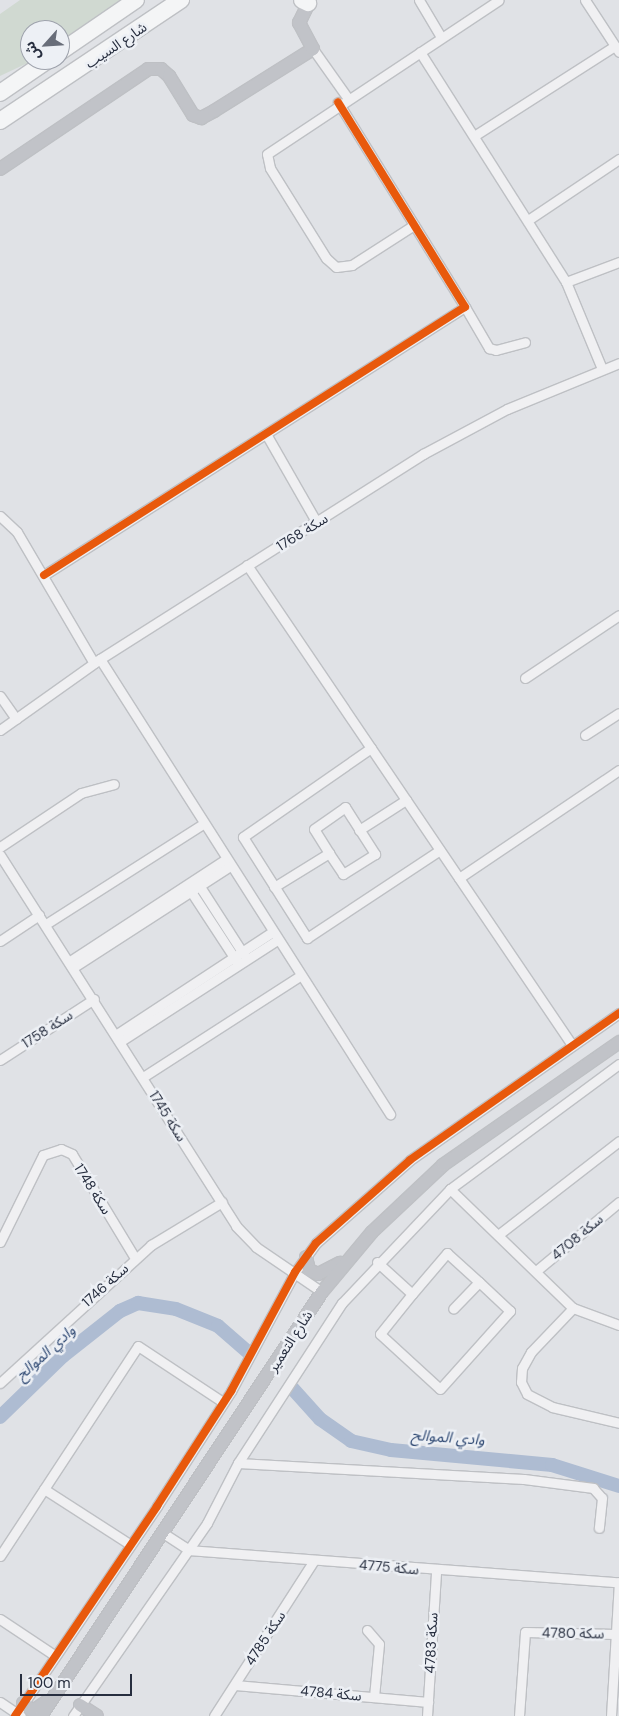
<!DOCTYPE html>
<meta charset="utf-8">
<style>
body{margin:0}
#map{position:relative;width:619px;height:1716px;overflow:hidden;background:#e0e2e6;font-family:"DM Sans","Noto Sans Arabic",sans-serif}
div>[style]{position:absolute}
.green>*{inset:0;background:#d0d9d1}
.river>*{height:14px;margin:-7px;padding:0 7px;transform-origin:7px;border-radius:7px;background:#aebcd2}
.roads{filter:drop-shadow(1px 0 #bec0c4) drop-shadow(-1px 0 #bec0c4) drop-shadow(0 1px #bec0c4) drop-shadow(0 -1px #bec0c4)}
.street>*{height:9px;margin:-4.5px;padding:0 4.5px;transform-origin:4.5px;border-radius:4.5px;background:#f0f0f2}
.secondary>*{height:12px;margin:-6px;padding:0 6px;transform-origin:6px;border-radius:6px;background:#c1c3c8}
.highway>*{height:16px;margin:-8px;padding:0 8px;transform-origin:8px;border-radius:8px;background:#f4f5f6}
.cycleway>*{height:8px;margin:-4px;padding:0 4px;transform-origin:4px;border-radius:4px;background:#e8590c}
span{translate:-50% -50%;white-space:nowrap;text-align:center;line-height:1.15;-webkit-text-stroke:5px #edf0f5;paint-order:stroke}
.street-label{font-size:14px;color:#272e3f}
.water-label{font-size:15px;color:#304a74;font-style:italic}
.north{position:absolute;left:20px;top:20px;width:50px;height:50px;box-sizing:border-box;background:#edf0f5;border:1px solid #9ea2ac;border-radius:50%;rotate:244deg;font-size:14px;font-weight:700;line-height:20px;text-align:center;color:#272e3f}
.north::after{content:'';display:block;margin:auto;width:18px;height:22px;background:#686d79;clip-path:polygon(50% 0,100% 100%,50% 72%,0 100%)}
.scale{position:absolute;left:20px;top:1674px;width:112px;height:22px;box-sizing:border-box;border:2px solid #272e3f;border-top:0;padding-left:6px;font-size:15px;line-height:18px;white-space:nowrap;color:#272e3f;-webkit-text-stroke:4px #edf0f5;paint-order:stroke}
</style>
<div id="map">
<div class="green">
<i style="clip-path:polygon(20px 0,125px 0,60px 46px,60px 30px,30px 30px,30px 60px,34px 60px,0 76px,0 14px)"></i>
</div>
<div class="river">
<i style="left:293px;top:1389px;width:40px;rotate:48deg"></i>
<i style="left:320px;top:1419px;width:38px;rotate:35deg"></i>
<i style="left:351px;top:1441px;width:41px;rotate:12.7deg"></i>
<i style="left:391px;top:1450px;width:162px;rotate:5.3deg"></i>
<i style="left:552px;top:1465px;width:70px;rotate:17.4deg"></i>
<i style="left:0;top:1417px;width:88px;rotate:-44.1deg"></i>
<i style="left:63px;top:1356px;width:73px;rotate:-38.3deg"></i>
<i style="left:120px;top:1311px;width:20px;rotate:-24deg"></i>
<i style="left:138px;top:1303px;width:38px;rotate:9deg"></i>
<i style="left:176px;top:1309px;width:45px;rotate:22deg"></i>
<i style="left:218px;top:1326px;width:40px;rotate:41deg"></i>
</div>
<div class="roads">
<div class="street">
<i style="left:419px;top:0;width:43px;rotate:59.3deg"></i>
<i style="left:585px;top:0;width:62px;rotate:56.8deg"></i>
<i style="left:313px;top:49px;width:59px;rotate:54.7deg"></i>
<i style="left:420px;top:52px;width:272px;rotate:57.6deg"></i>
<i style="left:566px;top:282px;width:94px;rotate:67.5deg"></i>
<i style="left:474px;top:136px;width:167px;rotate:-32.6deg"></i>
<i style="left:528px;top:220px;width:110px;rotate:-33.8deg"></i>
<i style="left:414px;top:225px;width:74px;rotate:147.2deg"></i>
<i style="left:352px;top:265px;width:16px;rotate:173deg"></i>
<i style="left:336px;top:267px;width:13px;rotate:-138deg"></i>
<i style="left:326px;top:258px;width:106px;rotate:-121.9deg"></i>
<i style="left:270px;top:168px;width:14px;rotate:-102deg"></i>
<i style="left:267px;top:154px;width:278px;rotate:-33.6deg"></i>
<i style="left:566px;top:282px;width:57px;rotate:-20.7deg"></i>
<i style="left:465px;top:307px;width:48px;rotate:59.7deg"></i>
<i style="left:489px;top:348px;width:7px;rotate:16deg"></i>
<i style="left:496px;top:350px;width:30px;rotate:-15deg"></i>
<i style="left:266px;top:434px;width:103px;rotate:60.2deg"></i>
<i style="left:0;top:516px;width:23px;rotate:43deg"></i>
<i style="left:17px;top:532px;width:152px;rotate:59.6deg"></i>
<i style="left:247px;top:565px;width:580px;rotate:55.9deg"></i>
<i style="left:44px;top:575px;width:499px;rotate:-32.5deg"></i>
<i style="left:465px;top:307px;width:241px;rotate:-121.8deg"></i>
<i style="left:100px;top:659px;width:540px;rotate:57.49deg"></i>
<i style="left:525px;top:678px;width:113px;rotate:-33.8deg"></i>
<i style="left:0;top:696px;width:28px;rotate:55deg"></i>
<i style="left:0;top:730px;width:123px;rotate:-35.4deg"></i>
<i style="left:100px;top:659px;width:383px;rotate:-32.4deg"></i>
<i style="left:423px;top:454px;width:95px;rotate:-28.2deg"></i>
<i style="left:507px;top:409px;width:121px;rotate:-22.3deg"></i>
<i style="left:585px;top:735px;width:40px;rotate:-32.9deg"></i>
<i style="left:371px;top:748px;width:156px;rotate:145.2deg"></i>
<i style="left:243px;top:837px;width:120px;rotate:57.6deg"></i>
<i style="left:307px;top:938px;width:159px;rotate:-33.5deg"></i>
<i style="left:359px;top:830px;width:56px;rotate:-32.6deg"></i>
<i style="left:0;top:847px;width:97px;rotate:-33.7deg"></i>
<i style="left:81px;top:793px;width:34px;rotate:-15deg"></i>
<i style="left:0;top:855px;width:440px;rotate:57.5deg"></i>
<i style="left:236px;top:1226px;width:29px;rotate:46deg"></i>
<i style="left:256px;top:1247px;width:80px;rotate:34.3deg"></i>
<i style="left:459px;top:878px;width:193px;rotate:-34deg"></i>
<i style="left:197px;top:882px;width:87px;rotate:57.2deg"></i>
<i style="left:188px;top:887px;width:90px;rotate:56.8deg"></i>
<i style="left:274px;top:887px;width:65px;rotate:-31.7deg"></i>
<i style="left:329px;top:853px;width:28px;rotate:-122deg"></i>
<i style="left:314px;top:829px;width:38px;rotate:-35deg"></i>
<i style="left:345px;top:807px;width:56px;rotate:57.4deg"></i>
<i style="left:375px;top:854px;width:38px;rotate:148deg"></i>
<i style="left:343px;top:874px;width:25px;rotate:-124deg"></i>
<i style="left:46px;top:924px;width:186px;rotate:-32.5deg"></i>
<i style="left:0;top:941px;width:47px;rotate:-33.7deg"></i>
<i style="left:70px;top:961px;width:186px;rotate:-33.2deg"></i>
<i style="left:74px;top:967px;width:186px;rotate:-32.9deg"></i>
<i style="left:117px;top:1034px;width:186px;rotate:-33.3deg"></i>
<i style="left:121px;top:1041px;width:186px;rotate:-32.9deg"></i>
<i style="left:0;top:1060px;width:112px;rotate:-33deg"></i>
<i style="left:143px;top:1077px;width:187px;rotate:-32.8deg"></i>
<i style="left:450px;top:1189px;width:171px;rotate:44.1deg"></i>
<i style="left:573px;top:1308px;width:49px;rotate:20.3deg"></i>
<i style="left:498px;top:1235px;width:153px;rotate:-37.8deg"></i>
<i style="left:0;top:1242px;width:97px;rotate:-63.7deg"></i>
<i style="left:43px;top:1155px;width:19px;rotate:-18deg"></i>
<i style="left:61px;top:1149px;width:12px;rotate:24deg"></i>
<i style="left:72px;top:1154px;width:122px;rotate:58.8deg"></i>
<i style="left:377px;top:1262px;width:47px;rotate:42.4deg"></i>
<i style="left:412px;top:1294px;width:51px;rotate:128.7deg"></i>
<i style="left:380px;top:1334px;width:81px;rotate:42.5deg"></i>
<i style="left:440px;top:1389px;width:105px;rotate:-48.1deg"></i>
<i style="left:510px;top:1311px;width:42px;rotate:-136.9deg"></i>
<i style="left:479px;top:1282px;width:37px;rotate:134deg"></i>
<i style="left:536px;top:1271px;width:108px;rotate:-39.7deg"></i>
<i style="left:412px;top:1294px;width:54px;rotate:-49.5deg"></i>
<i style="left:447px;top:1253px;width:43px;rotate:42.2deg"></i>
<i style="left:573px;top:1308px;width:61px;rotate:133.7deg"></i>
<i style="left:531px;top:1352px;width:18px;rotate:119deg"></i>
<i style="left:522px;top:1368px;width:14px;rotate:94deg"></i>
<i style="left:521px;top:1382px;width:13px;rotate:63deg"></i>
<i style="left:527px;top:1394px;width:28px;rotate:27deg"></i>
<i style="left:552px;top:1407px;width:69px;rotate:13.4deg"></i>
<i style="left:0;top:1383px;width:205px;rotate:-42.4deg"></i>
<i style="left:151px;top:1245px;width:83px;rotate:-31.2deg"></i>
<i style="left:238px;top:1463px;width:286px;rotate:3.2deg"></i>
<i style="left:524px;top:1479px;width:70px;rotate:7.4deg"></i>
<i style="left:593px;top:1488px;width:13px;rotate:48deg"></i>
<i style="left:602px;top:1498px;width:30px;rotate:96deg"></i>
<i style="left:44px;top:1489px;width:103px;rotate:32.8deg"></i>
<i style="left:163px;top:1533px;width:31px;rotate:33deg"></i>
<i style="left:189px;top:1550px;width:431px;rotate:4.3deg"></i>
<i style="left:0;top:1556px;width:251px;rotate:-56.7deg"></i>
<i style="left:138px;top:1346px;width:102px;rotate:33.4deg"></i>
<i style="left:0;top:1619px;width:65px;rotate:33.7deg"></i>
<i style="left:367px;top:1630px;width:18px;rotate:49deg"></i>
<i style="left:379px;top:1644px;width:53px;rotate:95.4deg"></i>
<i style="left:235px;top:1685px;width:194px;rotate:5deg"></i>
<i style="left:0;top:1702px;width:25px;rotate:34deg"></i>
<i style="left:15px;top:1716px;width:254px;rotate:-55.9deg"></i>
<i style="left:157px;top:1506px;width:137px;rotate:-57.2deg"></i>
<i style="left:231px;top:1391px;width:135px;rotate:-61.7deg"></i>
<i style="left:295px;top:1272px;width:36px;rotate:-54deg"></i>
<i style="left:316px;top:1243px;width:125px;rotate:-41.4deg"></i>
<i style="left:410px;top:1160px;width:256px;rotate:-35.1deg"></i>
<i style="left:73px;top:1716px;width:235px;rotate:-55.2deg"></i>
<i style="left:207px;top:1523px;width:68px;rotate:-62.7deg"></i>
<i style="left:238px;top:1463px;width:191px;rotate:-57deg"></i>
<i style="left:342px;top:1303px;width:157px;rotate:-46.5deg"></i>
<i style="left:450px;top:1189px;width:210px;rotate:-36.5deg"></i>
<i style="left:214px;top:1716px;width:185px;rotate:-57.3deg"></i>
<i style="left:427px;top:1716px;width:145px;rotate:-86.4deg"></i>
<i style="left:519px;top:1716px;width:84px;rotate:-85.9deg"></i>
<i style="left:525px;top:1632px;width:91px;rotate:1.3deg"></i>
<i style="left:611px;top:1716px;width:134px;rotate:-86.6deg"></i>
</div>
<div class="secondary">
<i style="left:0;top:169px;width:179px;rotate:-34deg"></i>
<i style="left:148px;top:69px;width:13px"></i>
<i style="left:161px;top:69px;width:11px;rotate:41deg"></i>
<i style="left:169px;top:76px;width:46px;rotate:58.4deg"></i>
<i style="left:193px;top:115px;width:9px;rotate:21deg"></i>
<i style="left:201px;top:118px;width:15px;rotate:-28deg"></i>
<i style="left:214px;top:111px;width:117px;rotate:-32.1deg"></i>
<i style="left:313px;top:49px;width:30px;rotate:-118deg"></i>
<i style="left:299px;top:23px;width:25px;rotate:-64deg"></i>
<i style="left:306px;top:1257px;width:13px;rotate:77deg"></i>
<i style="left:309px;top:1270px;width:10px;rotate:24deg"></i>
<i style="left:318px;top:1274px;width:25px;rotate:-27deg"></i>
<i style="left:23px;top:1703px;width:13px;rotate:39deg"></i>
<i style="left:33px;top:1711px;width:16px;rotate:-35deg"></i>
<i style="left:80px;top:1705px;width:20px;rotate:33deg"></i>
<i style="left:41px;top:1716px;width:509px;rotate:-56.47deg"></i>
<i style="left:322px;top:1292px;width:78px;rotate:-50.2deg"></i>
<i style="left:372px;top:1232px;width:98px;rotate:-43.3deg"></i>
<i style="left:443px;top:1165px;width:215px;rotate:-34.9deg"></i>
</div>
<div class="highway">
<i style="left:302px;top:0;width:7px;rotate:27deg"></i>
<i style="left:60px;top:52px;width:92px;rotate:-34.4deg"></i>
<i style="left:0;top:93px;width:58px;rotate:-34.5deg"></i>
<i style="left:0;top:121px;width:218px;rotate:-33.8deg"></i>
</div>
</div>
<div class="cycleway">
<i style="left:44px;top:575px;width:499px;rotate:-32.5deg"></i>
<i style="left:465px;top:307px;width:241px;rotate:-121.8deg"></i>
<i style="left:15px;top:1716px;width:254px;rotate:-55.9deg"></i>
<i style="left:157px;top:1506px;width:137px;rotate:-57.2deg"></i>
<i style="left:231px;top:1391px;width:135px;rotate:-61.7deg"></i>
<i style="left:295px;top:1272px;width:36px;rotate:-54deg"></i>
<i style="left:316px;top:1243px;width:125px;rotate:-41.4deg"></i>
<i style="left:410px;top:1160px;width:256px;rotate:-35.1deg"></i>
</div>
<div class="street-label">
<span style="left:116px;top:45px;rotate:-34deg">شارع السيب</span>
<span style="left:302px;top:532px;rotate:-32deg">سكة 1768</span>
<span style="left:47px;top:1029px;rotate:-33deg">سكة 1758</span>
<span style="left:168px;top:1116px;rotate:58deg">سكة 1745</span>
<span style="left:93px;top:1189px;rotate:58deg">سكة 1748</span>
<span style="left:577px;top:1237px;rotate:-40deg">سكة 4708</span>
<span style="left:105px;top:1285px;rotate:-42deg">سكة 1746</span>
<span style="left:290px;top:1341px;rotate:-57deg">شارع التعمير</span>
<span style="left:389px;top:1567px;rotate:5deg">سكة 4775</span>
<span style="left:573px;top:1633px;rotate:1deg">سكة 4780</span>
<span style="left:265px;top:1638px;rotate:-57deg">سكة 4785</span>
<span style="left:431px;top:1643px;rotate:-87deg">سكة 4783</span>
<span style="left:331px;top:1693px;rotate:5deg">سكة 4784</span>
</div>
<div class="water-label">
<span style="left:46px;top:1353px;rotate:-42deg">وادي الموالح</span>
<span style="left:448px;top:1438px;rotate:4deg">وادي الموالح</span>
</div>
<div class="north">ش</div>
<div class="scale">100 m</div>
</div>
